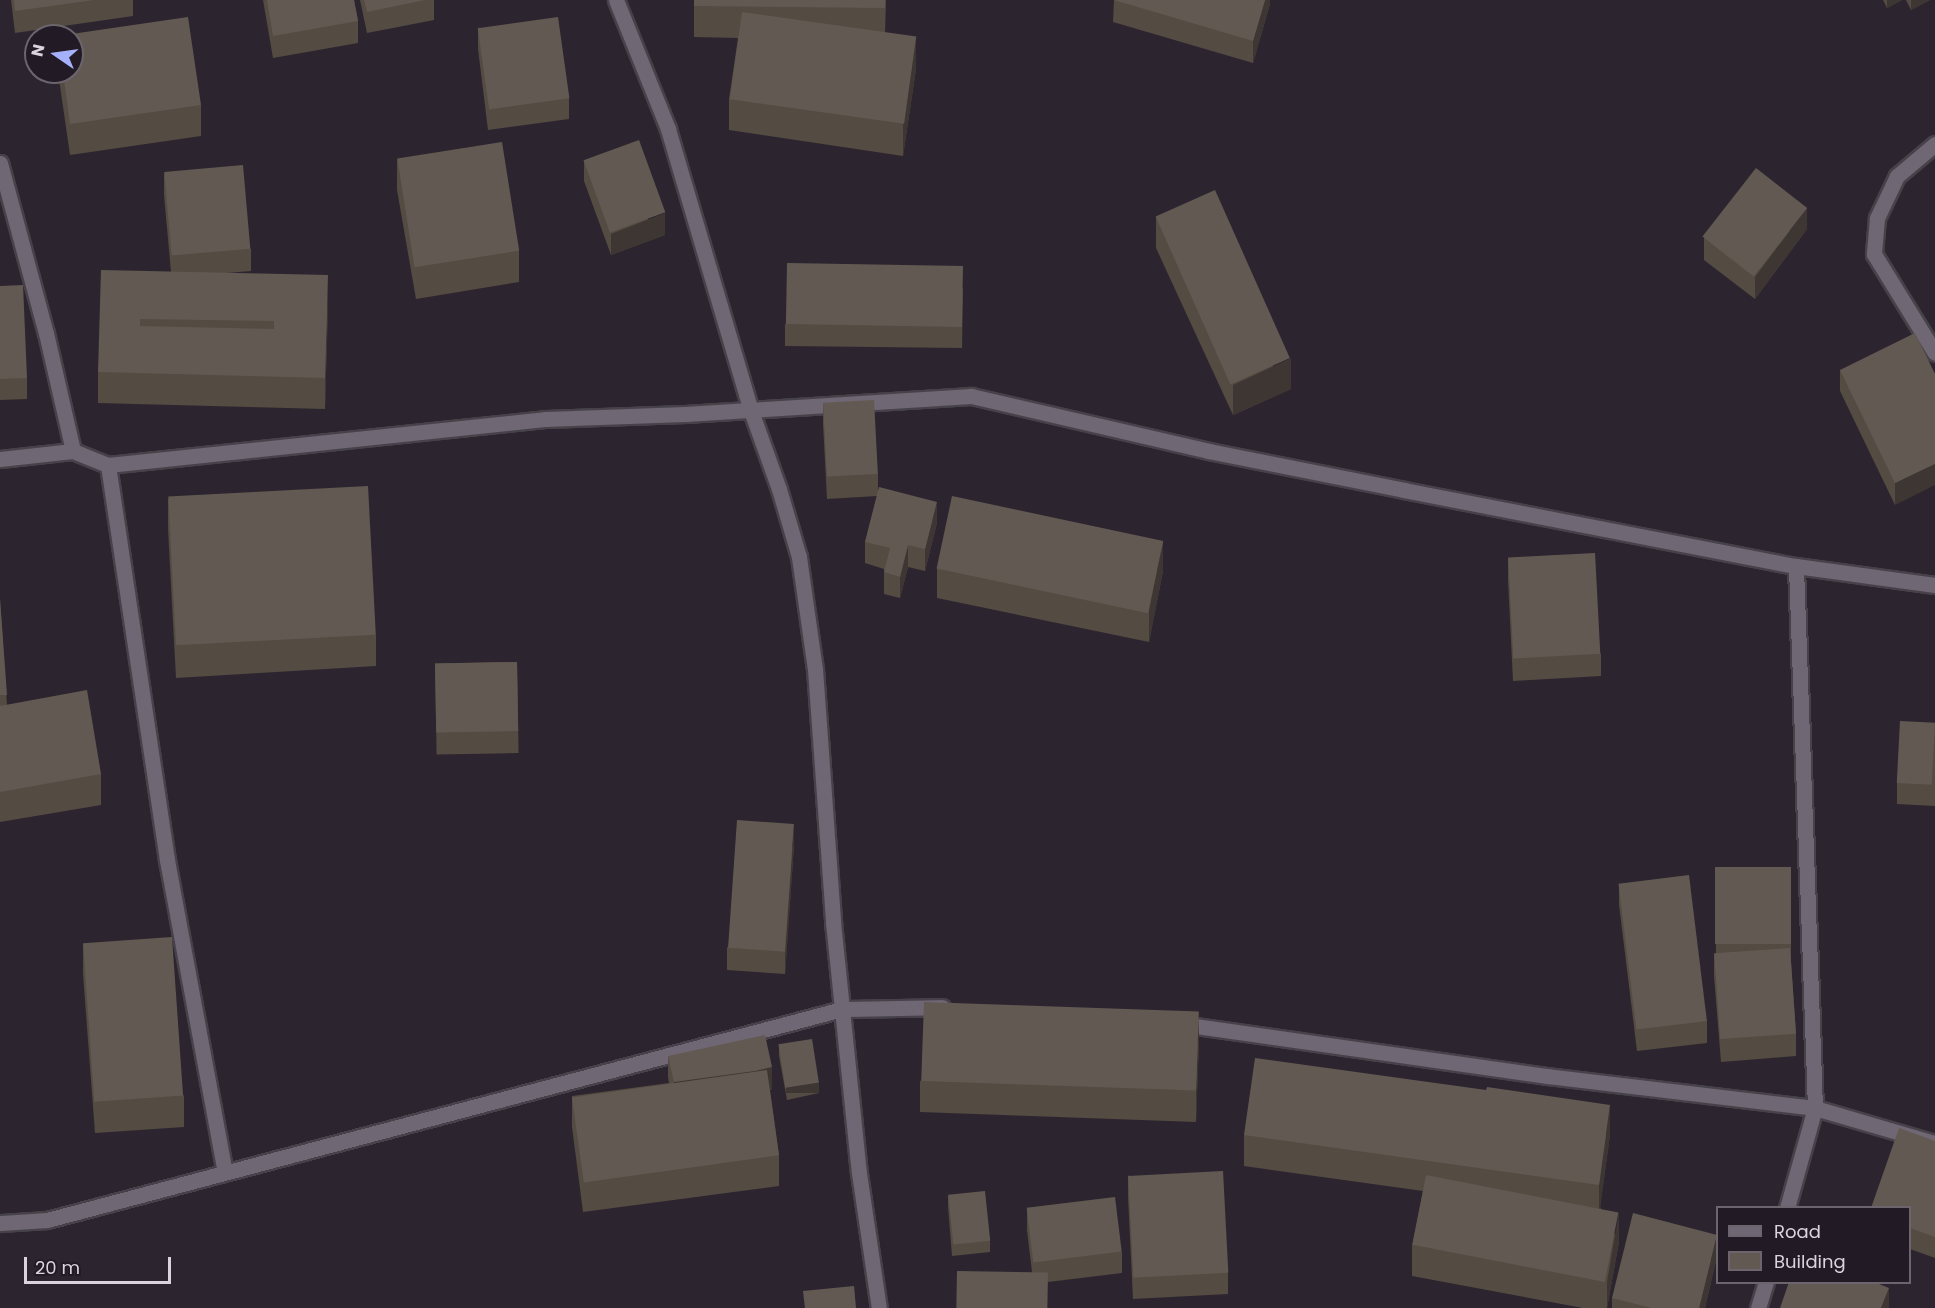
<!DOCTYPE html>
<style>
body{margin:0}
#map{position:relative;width:1935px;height:1308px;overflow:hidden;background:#2c252f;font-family:Poppins,sans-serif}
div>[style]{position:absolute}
.roads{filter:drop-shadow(2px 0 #47424a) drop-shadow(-2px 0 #47424a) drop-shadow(0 2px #47424a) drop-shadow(0 -2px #47424a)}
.street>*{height:15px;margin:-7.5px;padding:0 7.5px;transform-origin:7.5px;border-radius:7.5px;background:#6f6773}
.wall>*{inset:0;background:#544b42;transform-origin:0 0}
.shaded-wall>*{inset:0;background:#3e3633;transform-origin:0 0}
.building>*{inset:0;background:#625a52;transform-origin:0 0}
span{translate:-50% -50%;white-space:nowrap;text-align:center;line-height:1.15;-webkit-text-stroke:4.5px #221b25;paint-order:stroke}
.legend{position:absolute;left:1716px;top:1206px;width:195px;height:78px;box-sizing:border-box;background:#221b25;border:2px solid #6c656e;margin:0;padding:8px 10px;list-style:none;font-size:18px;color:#dad5dc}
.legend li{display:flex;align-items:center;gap:12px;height:30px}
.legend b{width:30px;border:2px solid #6c656e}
.north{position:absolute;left:24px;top:24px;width:60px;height:60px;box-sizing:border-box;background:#221b25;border:2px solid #6c656e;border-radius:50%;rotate:283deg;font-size:16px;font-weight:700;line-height:24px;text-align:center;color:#dad5dc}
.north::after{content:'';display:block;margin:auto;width:21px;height:27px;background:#a6b1fc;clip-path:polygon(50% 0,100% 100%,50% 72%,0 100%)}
.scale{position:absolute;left:24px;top:1257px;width:147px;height:27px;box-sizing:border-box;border:3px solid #dad5dc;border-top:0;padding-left:8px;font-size:18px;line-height:21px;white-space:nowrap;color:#dad5dc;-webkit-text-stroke:4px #221b25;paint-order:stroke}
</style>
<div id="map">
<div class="roads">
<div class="street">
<i style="left:616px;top:0;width:139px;rotate:68deg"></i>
<i style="left:668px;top:129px;width:291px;rotate:73.6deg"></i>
<i style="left:750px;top:408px;width:86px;rotate:70.3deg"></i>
<i style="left:779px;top:489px;width:71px;rotate:73.6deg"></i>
<i style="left:799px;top:557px;width:113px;rotate:81.9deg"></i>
<i style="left:815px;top:669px;width:254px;rotate:85.9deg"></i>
<i style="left:833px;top:922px;width:252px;rotate:84.1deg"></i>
<i style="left:859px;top:1173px;width:136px;rotate:81.6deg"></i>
<i style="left:1935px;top:144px;width:50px;rotate:139.9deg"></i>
<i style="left:1897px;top:176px;width:47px;rotate:115.5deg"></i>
<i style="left:1877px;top:218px;width:36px;rotate:95deg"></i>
<i style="left:1874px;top:254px;width:116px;rotate:58.4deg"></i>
<i style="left:0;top:163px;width:176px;rotate:74.9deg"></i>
<i style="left:46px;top:333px;width:121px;rotate:77.1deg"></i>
<i style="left:0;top:459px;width:73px;rotate:-6.3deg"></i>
<i style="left:73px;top:451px;width:38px;rotate:22deg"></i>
<i style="left:108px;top:465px;width:439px;rotate:-6deg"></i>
<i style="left:545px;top:419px;width:140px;rotate:-2deg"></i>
<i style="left:685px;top:414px;width:287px;rotate:-3.6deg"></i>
<i style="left:971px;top:396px;width:244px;rotate:13deg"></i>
<i style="left:1209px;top:451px;width:199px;rotate:11.3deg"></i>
<i style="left:1404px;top:490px;width:399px;rotate:11deg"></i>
<i style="left:1796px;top:566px;width:140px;rotate:7.8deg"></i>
<i style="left:108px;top:465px;width:399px;rotate:81.5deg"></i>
<i style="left:167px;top:860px;width:317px;rotate:79.5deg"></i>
<i style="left:1181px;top:1024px;width:370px;rotate:8.1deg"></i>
<i style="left:1547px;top:1076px;width:270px;rotate:6.8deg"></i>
<i style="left:1815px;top:1108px;width:125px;rotate:16.3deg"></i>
<i style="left:1787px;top:1208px;width:104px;rotate:-74.4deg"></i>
<i style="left:1815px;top:1108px;width:542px;rotate:-92.01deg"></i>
<i style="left:0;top:1223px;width:47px;rotate:-3.7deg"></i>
<i style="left:47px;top:1220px;width:823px;rotate:-14.86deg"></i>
<i style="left:842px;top:1009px;width:100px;rotate:-1.1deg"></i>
<i style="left:1758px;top:1308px;width:27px;rotate:-73deg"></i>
</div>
</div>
<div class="wall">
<i style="clip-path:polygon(11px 0,133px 0,133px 16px,15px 33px)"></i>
<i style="clip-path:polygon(263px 0,354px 0,358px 21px,358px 43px,273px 58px)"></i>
<i style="clip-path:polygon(360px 0,434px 0,434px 20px,367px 33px)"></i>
<i style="clip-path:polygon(694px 0,886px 0,885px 34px,916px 69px,903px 156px,729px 130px,729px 99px,738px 38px,694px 37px)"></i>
<i style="clip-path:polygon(1114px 0,1270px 0,1270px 4px,1253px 63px,1113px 22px)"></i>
<i style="clip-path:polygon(1883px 0,1902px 0,1887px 8px)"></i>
<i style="clip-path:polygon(1906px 0,1930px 0,1911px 10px)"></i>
<i style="clip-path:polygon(478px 27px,569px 98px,569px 119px,488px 130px,478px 49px)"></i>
<i style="clip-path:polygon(58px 72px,72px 72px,201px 105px,201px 136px,70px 155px)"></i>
<i style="clip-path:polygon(397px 159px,519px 251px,519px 282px,416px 299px,397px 190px)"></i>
<i style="clip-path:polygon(584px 160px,665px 235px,611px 255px,584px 181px)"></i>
<i style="clip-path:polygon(164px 173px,251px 249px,251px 271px,227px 273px,328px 306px,325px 409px,98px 403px,98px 372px,171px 272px,164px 195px)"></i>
<i style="clip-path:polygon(1156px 217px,1291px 389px,1233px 415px,1156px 248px)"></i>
<i style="clip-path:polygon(1807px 229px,1755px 299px,1704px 260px,1704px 238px)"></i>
<i style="clip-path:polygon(0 286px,27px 378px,27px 399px,0 400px)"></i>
<i style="clip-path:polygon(963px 288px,962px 348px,785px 346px,785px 324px)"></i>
<i style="clip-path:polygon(1840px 370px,1935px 374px,1895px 505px,1840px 391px)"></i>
<i style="clip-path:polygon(823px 403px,878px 474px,878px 491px,937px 523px,925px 571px,908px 567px,900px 598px,884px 594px,884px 569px,865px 563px,865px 542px,877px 496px,827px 499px,823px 424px)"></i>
<i style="clip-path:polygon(168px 499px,376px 635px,376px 666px,176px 678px,168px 529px)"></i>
<i style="clip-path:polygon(1508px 558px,1601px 654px,1601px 676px,1513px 681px,1508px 580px)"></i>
<i style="clip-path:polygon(937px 568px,1163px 571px,1149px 642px,937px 598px)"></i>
<i style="clip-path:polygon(0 599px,7px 705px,101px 774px,101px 805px,0 822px)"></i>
<i style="left:517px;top:662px;width:91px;height:82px;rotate:89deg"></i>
<i style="clip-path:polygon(1935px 723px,1935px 806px,1897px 804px,1897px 783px)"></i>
<i style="clip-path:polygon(794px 845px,785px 974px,727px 970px,727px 948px)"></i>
<i style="clip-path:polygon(1791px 867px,1791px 961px,1796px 1034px,1796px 1056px,1721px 1062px,1714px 976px,1714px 954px,1716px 954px,1715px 868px)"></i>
<i style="clip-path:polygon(1619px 884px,1707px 1021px,1707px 1043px,1637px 1051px,1619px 905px)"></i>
<i style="clip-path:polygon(83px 943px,184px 1096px,184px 1127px,95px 1133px,83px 974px)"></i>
<i style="clip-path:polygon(1199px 1041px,1196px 1122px,920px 1112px,920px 1081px)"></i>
<i style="clip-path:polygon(779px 1045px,819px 1093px,787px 1100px,779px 1056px)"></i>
<i style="clip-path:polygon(668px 1056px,772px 1089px,770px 1090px,779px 1155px,779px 1186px,583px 1212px,572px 1127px,572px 1096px,669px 1083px,668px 1077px)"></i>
<i style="clip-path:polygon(1244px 1135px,1610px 1135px,1600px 1207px,1619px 1242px,1607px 1308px,1583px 1308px,1412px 1276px,1412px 1245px,1423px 1191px,1244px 1166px)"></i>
<i style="clip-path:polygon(1935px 1141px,1935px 1258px,1910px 1249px,1910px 1208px)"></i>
<i style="clip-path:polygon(1128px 1175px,1228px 1273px,1228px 1294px,1133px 1299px,1128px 1197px)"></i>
<i style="clip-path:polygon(948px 1195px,990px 1241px,990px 1252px,952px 1256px,948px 1206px)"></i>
<i style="clip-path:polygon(1027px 1208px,1122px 1252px,1122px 1273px,1048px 1282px,1032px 1272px,1027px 1230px)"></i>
<i style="clip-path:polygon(1717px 1256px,1705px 1308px,1612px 1308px,1612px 1298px)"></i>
</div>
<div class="shaded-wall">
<i style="clip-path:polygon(1265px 0,1270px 0,1270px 4px,1253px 63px,1253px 41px)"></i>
<i style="clip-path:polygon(1887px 0,1902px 0,1887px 8px)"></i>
<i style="clip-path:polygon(1911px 0,1930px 0,1911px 10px)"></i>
<i style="clip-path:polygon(916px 38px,916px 69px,903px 156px,903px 125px)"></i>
<i style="clip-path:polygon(1807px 208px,1807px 229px,1755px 299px,1755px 277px)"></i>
<i style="clip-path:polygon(665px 213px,665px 235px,611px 255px,611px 234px)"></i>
<i style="clip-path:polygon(328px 275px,328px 306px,325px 409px,325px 378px)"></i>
<i style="clip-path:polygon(1291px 358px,1291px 389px,1233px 415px,1233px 385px)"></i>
<i style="clip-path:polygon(1935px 464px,1935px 485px,1895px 505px,1895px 483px)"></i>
<i style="clip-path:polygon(937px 502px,937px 523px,925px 571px,925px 549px)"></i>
<i style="clip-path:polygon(1163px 540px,1163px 571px,1149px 642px,1149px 611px)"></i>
<i style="clip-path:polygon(908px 545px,908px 567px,900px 598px,900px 577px)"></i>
<i style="clip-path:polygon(794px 824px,794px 845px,785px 974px,785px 953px)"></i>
<i style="clip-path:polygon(1199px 1010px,1199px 1041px,1196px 1122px,1196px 1091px)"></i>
<i style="left:772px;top:1067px;width:22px;height:98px;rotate:90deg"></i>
<i style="left:819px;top:1082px;width:11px;height:33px;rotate:90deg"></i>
<i style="clip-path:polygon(1610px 1105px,1610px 1135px,1599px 1216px,1599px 1185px)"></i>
<i style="clip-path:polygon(1619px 1211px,1619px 1242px,1607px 1308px,1607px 1282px)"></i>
<i style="clip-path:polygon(1717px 1235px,1717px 1256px,1705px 1308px,1699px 1308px)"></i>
<i style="clip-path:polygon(1889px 1288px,1889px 1308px,1881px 1308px)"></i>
</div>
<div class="building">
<i style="clip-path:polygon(14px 0,94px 0,15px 11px)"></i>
<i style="clip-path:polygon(267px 0,354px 0,358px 21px,273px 36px)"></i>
<i style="clip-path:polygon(364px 0,425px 0,367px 12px)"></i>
<i style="clip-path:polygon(694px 0,885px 0,885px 8px,694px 6px)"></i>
<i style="clip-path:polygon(1114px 0,1265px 0,1253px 41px)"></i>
<i style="left:742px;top:12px;width:176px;height:88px;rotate:8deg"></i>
<i style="clip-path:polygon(188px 17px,201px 105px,70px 124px,63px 72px,72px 72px,72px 36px,58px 36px)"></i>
<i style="left:558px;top:17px;width:82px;height:81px;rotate:82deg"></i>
<i style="left:639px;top:140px;width:77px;height:59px;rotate:70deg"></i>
<i style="left:502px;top:142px;width:110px;height:106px;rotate:81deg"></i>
<i style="left:243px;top:165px;width:84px;height:79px;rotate:85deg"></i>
<i style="left:1756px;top:168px;width:65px;height:87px;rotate:38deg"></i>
<i style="left:1215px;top:190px;width:184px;height:65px;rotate:66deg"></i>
<i style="left:787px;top:263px;width:176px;height:61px;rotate:1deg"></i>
<i style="clip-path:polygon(evenodd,101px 270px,328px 275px,325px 378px,98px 372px,101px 270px,140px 319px,274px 321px,274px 329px,140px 326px,140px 319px)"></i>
<i style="clip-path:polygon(23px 285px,27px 378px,0 379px,0 286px)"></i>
<i style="clip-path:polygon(1915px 333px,1935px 374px,1935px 464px,1895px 483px,1840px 370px)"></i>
<i style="left:874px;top:400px;width:74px;height:51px;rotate:87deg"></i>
<i style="left:368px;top:486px;width:149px;height:200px;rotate:87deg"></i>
<i style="clip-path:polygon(879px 487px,937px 502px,925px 549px,908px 545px,900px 577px,884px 572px,890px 548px,865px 542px)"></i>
<i style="left:952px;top:496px;width:216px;height:74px;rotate:12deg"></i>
<i style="left:1595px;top:553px;width:101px;height:87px;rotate:87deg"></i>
<i style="clip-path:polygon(0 599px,7px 695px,0 695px)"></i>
<i style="left:517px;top:662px;width:69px;height:82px;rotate:89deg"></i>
<i style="clip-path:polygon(87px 690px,101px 774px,0 792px,0 706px)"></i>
<i style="left:1900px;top:721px;width:35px;height:62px;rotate:3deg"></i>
<i style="left:737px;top:820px;width:57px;height:128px;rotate:4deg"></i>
<i style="left:1791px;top:867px;width:77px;height:76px;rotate:90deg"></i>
<i style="left:1689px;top:875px;width:147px;height:71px;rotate:83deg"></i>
<i style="left:172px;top:937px;width:159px;height:89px;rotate:86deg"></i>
<i style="left:1790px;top:948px;width:86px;height:76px;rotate:86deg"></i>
<i style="left:924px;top:1002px;width:275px;height:79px;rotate:2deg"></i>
<i style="clip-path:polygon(765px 1035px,772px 1067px,755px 1071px,674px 1082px,668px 1056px)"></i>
<i style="left:812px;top:1039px;width:44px;height:34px;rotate:81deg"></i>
<i style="clip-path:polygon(1255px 1058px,1486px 1090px,1487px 1087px,1610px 1105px,1599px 1185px,1244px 1135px)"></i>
<i style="left:767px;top:1070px;width:86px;height:197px;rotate:82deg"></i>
<i style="clip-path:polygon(1899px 1128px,1935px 1141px,1935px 1237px,1910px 1228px,1910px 1208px,1871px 1208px)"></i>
<i style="left:1223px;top:1171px;width:102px;height:95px;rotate:87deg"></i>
<i style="left:1426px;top:1175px;width:196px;height:71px;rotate:11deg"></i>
<i style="left:985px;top:1191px;width:50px;height:37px;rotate:84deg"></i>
<i style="left:1115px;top:1197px;width:55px;height:89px;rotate:83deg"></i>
<i style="clip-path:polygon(1633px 1213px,1717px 1235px,1699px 1308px,1652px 1308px,1612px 1298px)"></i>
<i style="left:957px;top:1271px;width:91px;height:37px;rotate:1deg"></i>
<i style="clip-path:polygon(1789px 1282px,1874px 1282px,1889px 1288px,1881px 1308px,1780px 1308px)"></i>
<i style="clip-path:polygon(854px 1286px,856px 1308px,805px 1308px,803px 1291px)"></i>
</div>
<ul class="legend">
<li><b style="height:8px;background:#6f6773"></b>Road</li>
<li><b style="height:16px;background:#625a52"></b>Building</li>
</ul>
<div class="north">N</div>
<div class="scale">20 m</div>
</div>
